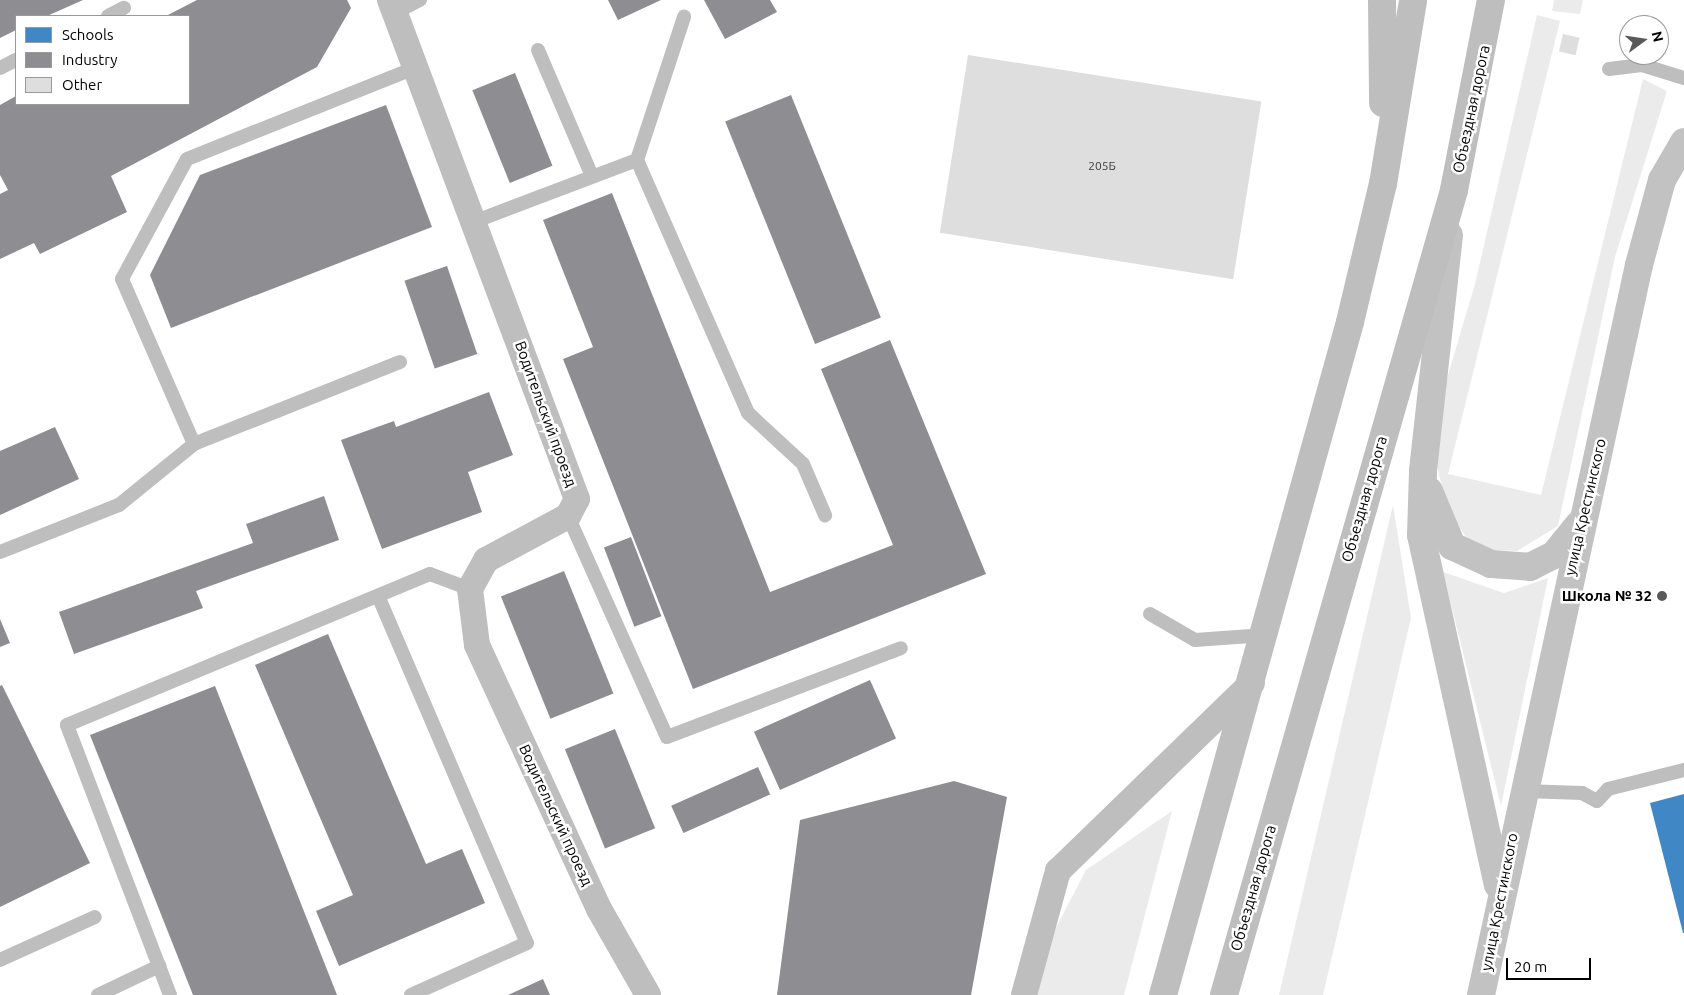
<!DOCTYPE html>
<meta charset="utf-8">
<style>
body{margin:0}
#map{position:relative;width:1684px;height:995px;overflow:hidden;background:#fff;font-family:Ubuntu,sans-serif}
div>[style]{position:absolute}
.green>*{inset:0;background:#ebebeb}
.schools>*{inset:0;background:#3f88c5}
.industry>*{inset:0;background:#8d8d92;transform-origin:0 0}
.building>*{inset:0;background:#dedede;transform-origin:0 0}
.lane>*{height:14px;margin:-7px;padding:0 7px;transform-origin:7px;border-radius:7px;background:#bebebe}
.street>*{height:26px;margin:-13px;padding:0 13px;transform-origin:13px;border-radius:13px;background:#bebebe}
.secondary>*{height:28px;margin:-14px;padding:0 14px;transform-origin:14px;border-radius:14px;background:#c2c2c2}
.primary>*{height:28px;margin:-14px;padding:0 14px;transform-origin:14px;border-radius:14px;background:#bebebe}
.dots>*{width:14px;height:14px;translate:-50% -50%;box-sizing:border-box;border:2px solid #fff;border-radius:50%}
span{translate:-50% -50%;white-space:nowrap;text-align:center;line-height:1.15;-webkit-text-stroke:5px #fff;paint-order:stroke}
.number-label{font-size:12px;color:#383838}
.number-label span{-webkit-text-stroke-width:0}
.street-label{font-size:15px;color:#000}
.poi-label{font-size:15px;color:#000;font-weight:700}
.right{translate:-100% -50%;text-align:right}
.legend{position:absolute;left:15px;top:15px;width:175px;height:90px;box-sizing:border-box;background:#fff;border:1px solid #999;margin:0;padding:6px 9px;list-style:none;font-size:15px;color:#000}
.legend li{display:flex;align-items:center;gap:10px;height:25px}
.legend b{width:25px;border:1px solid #999}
.north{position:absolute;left:1619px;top:15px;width:50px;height:50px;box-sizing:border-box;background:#fff;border:1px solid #999;border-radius:50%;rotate:76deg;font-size:14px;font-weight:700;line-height:20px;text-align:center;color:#000}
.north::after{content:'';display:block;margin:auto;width:18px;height:22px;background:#595959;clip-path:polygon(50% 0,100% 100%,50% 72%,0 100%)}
.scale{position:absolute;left:1506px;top:958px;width:85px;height:22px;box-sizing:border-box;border:2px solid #000;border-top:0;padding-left:6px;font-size:15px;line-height:18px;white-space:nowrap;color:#000;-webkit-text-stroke:4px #fff;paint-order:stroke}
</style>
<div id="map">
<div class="green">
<i style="clip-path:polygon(1554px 0,1583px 0,1580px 14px,1552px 11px)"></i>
<i style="clip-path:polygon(1537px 15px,1560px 21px,1448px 474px,1541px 495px,1643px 79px,1667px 91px,1615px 257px,1558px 526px,1517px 551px,1493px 550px,1466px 537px,1448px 511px,1437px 466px,1445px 385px,1475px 284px)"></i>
<i style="clip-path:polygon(1393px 505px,1411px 618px,1323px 995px,1279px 995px)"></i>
<i style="clip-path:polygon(1443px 572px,1504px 593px,1548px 578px,1501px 806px)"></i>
<i style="clip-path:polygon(1172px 811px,1124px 995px,1036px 995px,1045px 949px,1086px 870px)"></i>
</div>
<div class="schools">
<i style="clip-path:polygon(1684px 794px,1684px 933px,1683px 933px,1650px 803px)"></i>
</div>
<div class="industry">
<i style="clip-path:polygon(0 0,83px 0,47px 16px,16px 16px,16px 30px,0 38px)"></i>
<i style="clip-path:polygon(197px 0,347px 0,351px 8px,317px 67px,111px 176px,127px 212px,40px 254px,34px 243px,0 259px,0 194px,8px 190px,0 175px,0 105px,16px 96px,16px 104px,189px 104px,189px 16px,166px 16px)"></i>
<i style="clip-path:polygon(608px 0,661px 0,618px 20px)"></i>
<i style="clip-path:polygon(704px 0,770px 0,777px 12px,725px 39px)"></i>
<i style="left:515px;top:73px;width:100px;height:46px;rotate:68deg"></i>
<i style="left:791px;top:95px;width:240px;height:71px;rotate:68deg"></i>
<i style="clip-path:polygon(386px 105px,432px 227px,171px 328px,150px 275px,200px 175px)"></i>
<i style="clip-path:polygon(612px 193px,770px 592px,893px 545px,821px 369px,890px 340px,986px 574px,693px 689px,563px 359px,593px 347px,543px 220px)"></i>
<i style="left:447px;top:266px;width:93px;height:45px;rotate:71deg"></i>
<i style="clip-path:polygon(489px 392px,513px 455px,468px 472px,482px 512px,382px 549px,341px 440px,394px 421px,396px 427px)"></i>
<i style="clip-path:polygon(55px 427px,79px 479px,0 515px,0 451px)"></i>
<i style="clip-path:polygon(324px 496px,339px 540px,196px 591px,203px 608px,74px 654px,59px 612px,253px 543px,246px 524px)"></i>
<i style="left:631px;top:537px;width:85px;height:29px;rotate:69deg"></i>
<i style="left:564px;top:571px;width:132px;height:68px;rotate:68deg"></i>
<i style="clip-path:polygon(0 619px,10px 643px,0 647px)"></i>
<i style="clip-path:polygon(328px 634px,426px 864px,462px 849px,485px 903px,339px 966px,316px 911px,353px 895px,255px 665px)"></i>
<i style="left:870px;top:680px;width:64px;height:127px;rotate:66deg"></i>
<i style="clip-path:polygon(2px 685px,90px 863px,0 907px,0 686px)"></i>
<i style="clip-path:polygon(215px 686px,337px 995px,193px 995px,90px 735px)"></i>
<i style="left:615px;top:729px;width:107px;height:54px;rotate:68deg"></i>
<i style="left:758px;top:767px;width:30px;height:95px;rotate:66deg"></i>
<i style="clip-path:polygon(954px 781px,1007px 797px,971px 995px,777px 995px,800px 820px)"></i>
<i style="clip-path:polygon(543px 979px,550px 995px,508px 995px)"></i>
</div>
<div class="building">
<i style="left:1563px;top:34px;width:17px;height:18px;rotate:13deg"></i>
<i style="left:968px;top:55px;width:297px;height:180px;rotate:9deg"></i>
</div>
<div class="lane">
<i style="left:396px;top:12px;width:27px;rotate:-27deg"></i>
<i style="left:108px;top:16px;width:18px;rotate:-27deg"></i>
<i style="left:538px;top:50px;width:137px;rotate:66.8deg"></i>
<i style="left:0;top:68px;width:18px;rotate:-27deg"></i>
<i style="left:1609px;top:69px;width:33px;rotate:-7deg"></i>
<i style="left:1642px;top:65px;width:44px;rotate:17.2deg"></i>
<i style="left:637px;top:160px;width:276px;rotate:66.3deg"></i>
<i style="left:748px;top:413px;width:75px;rotate:42.8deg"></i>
<i style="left:803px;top:464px;width:56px;rotate:66.7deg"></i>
<i style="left:476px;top:221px;width:172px;rotate:-20.8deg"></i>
<i style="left:637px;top:160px;width:151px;rotate:-71.8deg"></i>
<i style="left:400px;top:362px;width:222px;rotate:158.3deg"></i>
<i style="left:194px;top:444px;width:180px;rotate:-113.6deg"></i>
<i style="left:122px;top:279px;width:136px;rotate:-61.6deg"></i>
<i style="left:187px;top:159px;width:250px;rotate:-21.8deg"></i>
<i style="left:568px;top:516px;width:242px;rotate:65.9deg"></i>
<i style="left:667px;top:737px;width:250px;rotate:-20.8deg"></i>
<i style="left:0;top:552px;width:128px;rotate:-21.6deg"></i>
<i style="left:119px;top:505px;width:97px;rotate:-39.1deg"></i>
<i style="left:379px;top:598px;width:375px;rotate:66.8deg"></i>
<i style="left:527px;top:943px;width:127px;rotate:155.9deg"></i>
<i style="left:1150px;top:614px;width:52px;rotate:30deg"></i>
<i style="left:1195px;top:640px;width:70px;rotate:-4.1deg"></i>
<i style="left:1522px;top:791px;width:60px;rotate:1.9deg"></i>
<i style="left:1582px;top:793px;width:17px;rotate:28deg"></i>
<i style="left:1597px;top:801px;width:16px;rotate:-47deg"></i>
<i style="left:1608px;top:789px;width:78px;rotate:-14deg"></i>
<i style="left:0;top:960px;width:104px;rotate:-24.4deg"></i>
<i style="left:98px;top:995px;width:68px;rotate:-25.4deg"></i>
<i style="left:170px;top:995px;width:289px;rotate:-110.9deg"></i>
<i style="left:67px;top:725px;width:393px;rotate:-22.6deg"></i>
<i style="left:430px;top:574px;width:43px;rotate:20.6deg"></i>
</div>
<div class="street">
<i style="left:390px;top:0;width:533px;rotate:69.46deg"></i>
<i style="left:577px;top:499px;width:19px;rotate:118deg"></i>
<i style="left:568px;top:516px;width:93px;rotate:151.8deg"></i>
<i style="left:486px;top:560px;width:33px;rotate:119deg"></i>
<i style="left:470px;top:589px;width:56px;rotate:82.9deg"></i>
<i style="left:477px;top:645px;width:291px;rotate:65.2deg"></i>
<i style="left:599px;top:909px;width:99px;rotate:60.3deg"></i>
<i style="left:1024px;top:995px;width:129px;rotate:-74.7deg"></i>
<i style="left:1058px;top:871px;width:270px;rotate:-44.1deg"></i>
</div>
<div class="secondary">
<i style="left:1449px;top:235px;width:238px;rotate:96.3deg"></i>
<i style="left:1423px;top:472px;width:63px;rotate:91.8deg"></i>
<i style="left:1421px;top:535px;width:358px;rotate:77.6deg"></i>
<i style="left:1429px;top:491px;width:60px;rotate:67.3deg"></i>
<i style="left:1452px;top:546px;width:43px;rotate:24.8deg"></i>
<i style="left:1491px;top:564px;width:39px;rotate:4deg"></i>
<i style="left:1530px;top:567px;width:27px;rotate:-27deg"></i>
<i style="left:1554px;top:555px;width:38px;rotate:-51deg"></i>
<i style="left:1481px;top:995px;width:747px;rotate:-77.79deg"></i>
<i style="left:1639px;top:265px;width:88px;rotate:-74.9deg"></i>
<i style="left:1662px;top:180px;width:44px;rotate:-59.9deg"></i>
</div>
<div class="primary">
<i style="left:1382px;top:0;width:103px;rotate:89.4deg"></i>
<i style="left:1163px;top:995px;width:698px;rotate:-74.47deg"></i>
<i style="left:1350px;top:322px;width:142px;rotate:-76.6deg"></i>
<i style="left:1383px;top:184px;width:186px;rotate:-80.7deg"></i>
<i style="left:1224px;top:995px;width:837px;rotate:-74.05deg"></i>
<i style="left:1454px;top:190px;width:194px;rotate:-79deg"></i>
</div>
<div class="dots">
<i style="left:1662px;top:596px;background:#595959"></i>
</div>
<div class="number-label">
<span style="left:1102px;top:166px">205Б</span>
</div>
<div class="street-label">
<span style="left:1471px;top:109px;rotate:-78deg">Объездная дорога</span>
<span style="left:546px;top:414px;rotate:70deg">Водительский проезд</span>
<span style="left:1364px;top:499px;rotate:-74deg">Объездная дорога</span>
<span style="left:1585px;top:507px;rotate:-77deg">улица Крестинского</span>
<span style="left:556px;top:815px;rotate:65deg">Водительский проезд</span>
<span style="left:1253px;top:888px;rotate:-74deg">Объездная дорога</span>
<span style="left:1499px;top:902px;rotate:-79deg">улица Крестинского</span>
</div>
<div class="poi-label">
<span class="right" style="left:1652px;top:596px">Школа № 32</span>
</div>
<ul class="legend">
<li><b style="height:14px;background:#3f88c5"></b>Schools</li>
<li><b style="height:14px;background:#8d8d92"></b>Industry</li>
<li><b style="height:14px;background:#dedede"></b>Other</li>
</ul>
<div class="north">N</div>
<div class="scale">20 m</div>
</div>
